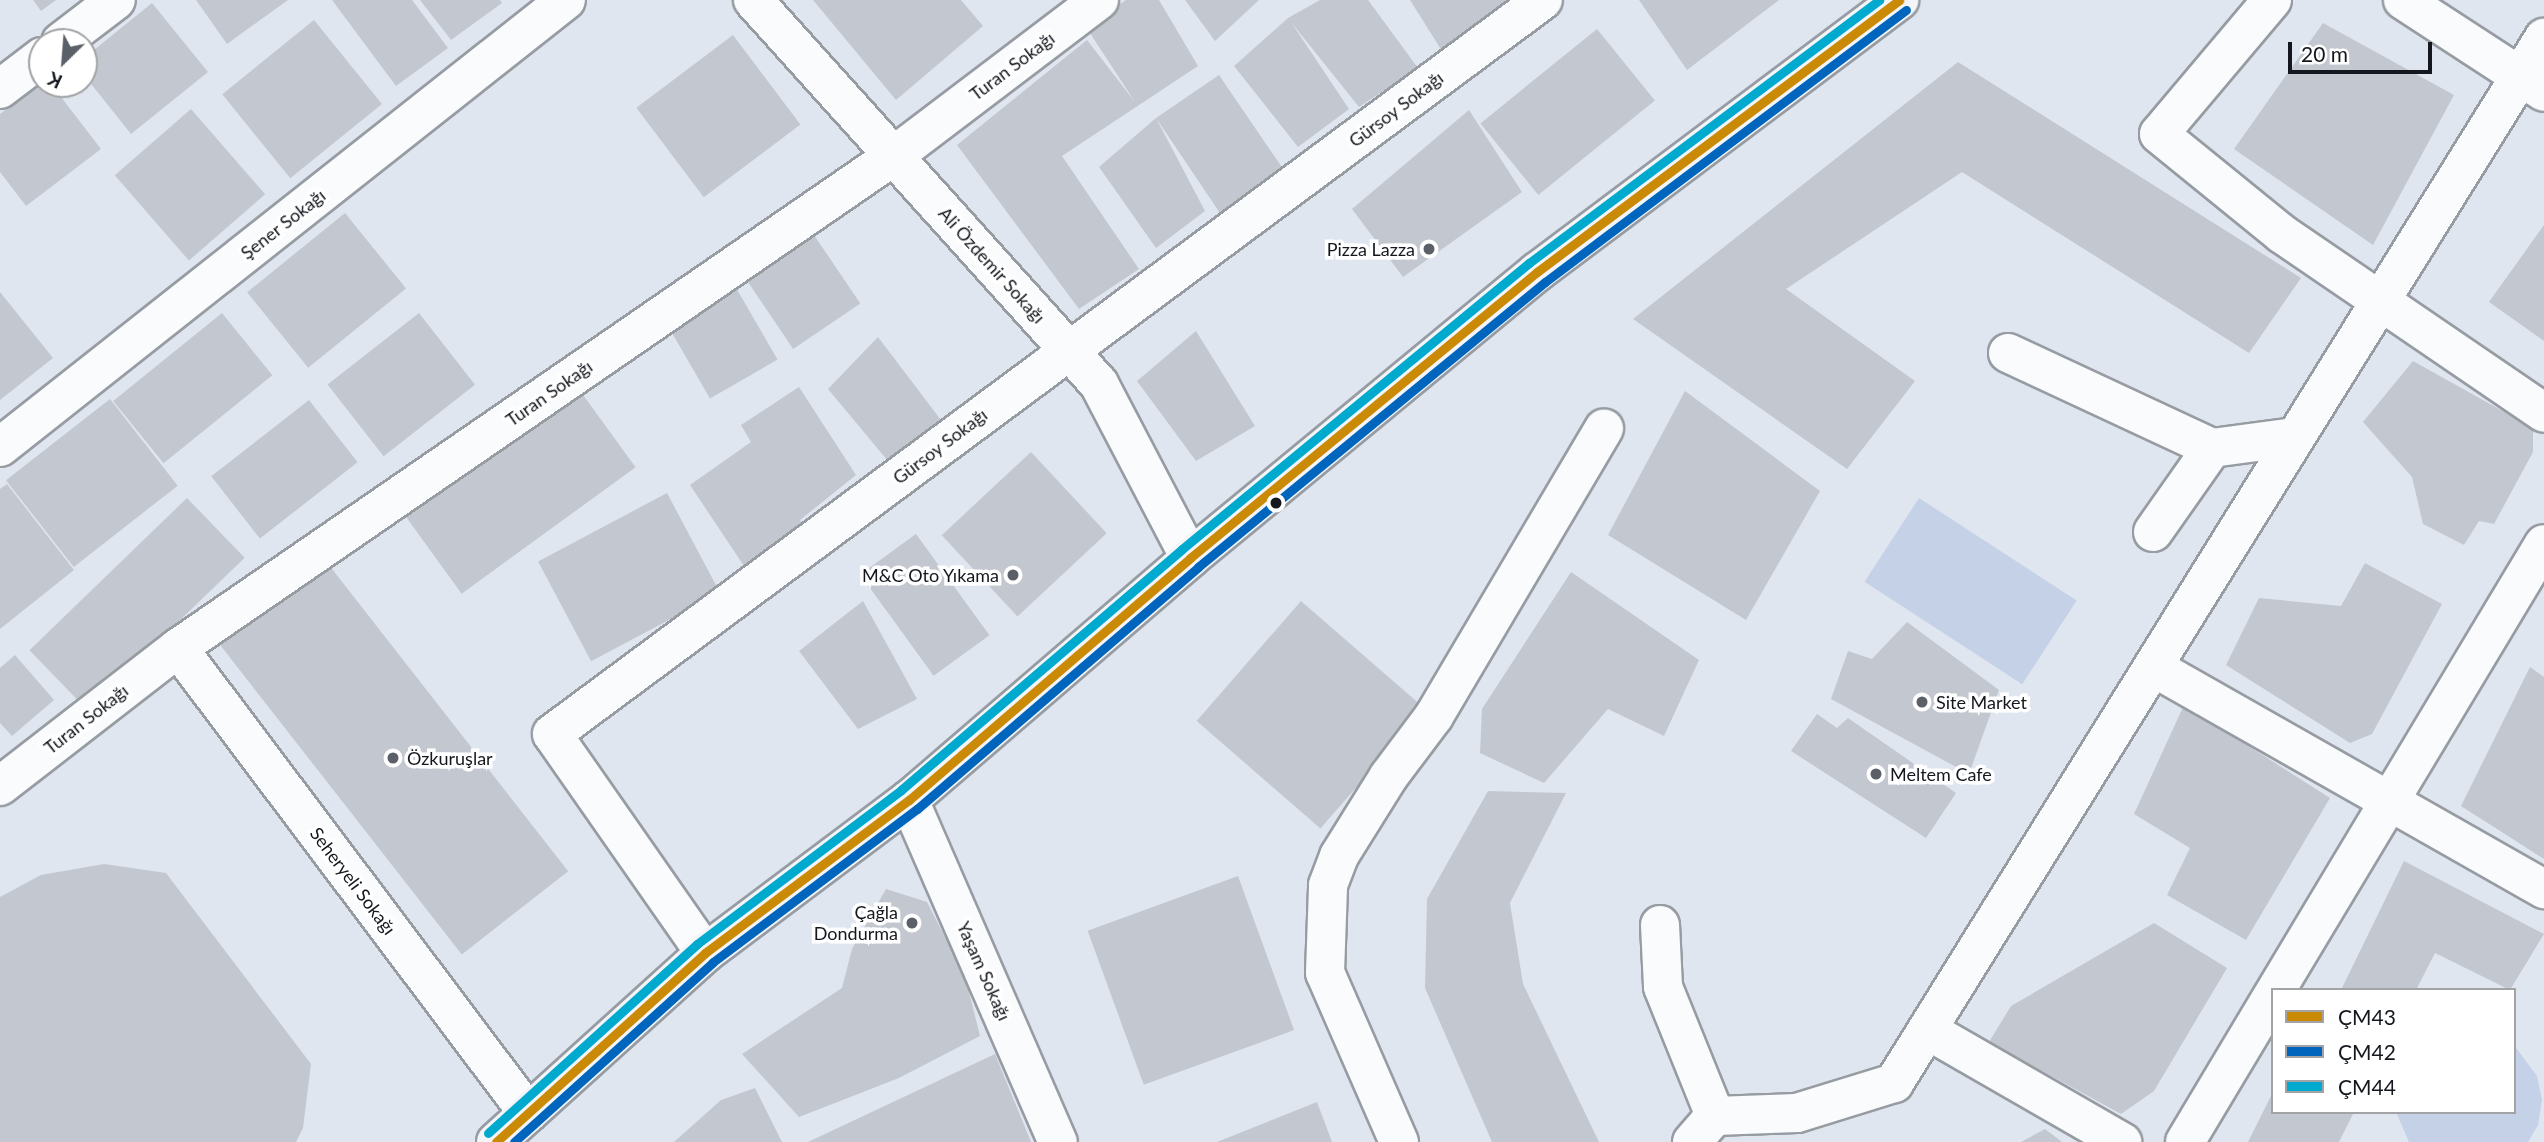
<!DOCTYPE html>
<meta charset="utf-8">
<style>
body{margin:0}
#map{position:relative;width:2544px;height:1142px;overflow:hidden;background:#e0e6f0;font-family:Lato,sans-serif}
div>[style]{position:absolute}
.green>*{inset:0;background:#c4d1e6;transform-origin:0 0}
.building>*{inset:0;background:#c3c7cf;transform-origin:0 0}
.roads{filter:drop-shadow(2px 0 #979ca3) drop-shadow(-2px 0 #979ca3) drop-shadow(0 2px #979ca3) drop-shadow(0 -2px #979ca3)}
.street>*{height:38px;margin:-19px;padding:0 19px;transform-origin:19px;border-radius:19px;background:#fafbfd}
.secondary>*{height:38px;margin:-19px;padding:0 19px;transform-origin:19px;border-radius:19px;background:#f3f5f9}
.bus-1>*{height:9px;margin:-4.5px;padding:0 4.5px;transform-origin:4.5px;border-radius:4.5px;background:#ca8a06}
.bus-2>*{height:9px;margin:-4.5px;padding:0 4.5px;transform-origin:4.5px;border-radius:4.5px;background:#0065bd}
.bus-3>*{height:9px;margin:-4.5px;padding:0 4.5px;transform-origin:4.5px;border-radius:4.5px;background:#00a9ce}
.dots>*{width:19px;height:19px;translate:-50% -50%;box-sizing:border-box;border:4px solid #fff;border-radius:50%}
span{translate:-50% -50%;white-space:nowrap;text-align:center;line-height:1.15;-webkit-text-stroke:7px #fff;paint-order:stroke}
.street-label{font-size:18px;color:#14181e}
.poi-label{font-size:18px;color:#14181e}
.right{translate:-100% -50%;text-align:right}
.left{translate:0 -50%;text-align:left}
.legend{position:absolute;left:2271px;top:988px;width:245px;height:126px;box-sizing:border-box;background:#fff;border:2px solid #a1a3a5;margin:0;padding:9px 12px;list-style:none;font-size:21px;color:#14181e}
.legend li{display:flex;align-items:center;gap:14px;height:35px}
.legend b{width:35px;border:2px solid #a1a3a5}
.north{position:absolute;left:28px;top:28px;width:70px;height:70px;box-sizing:border-box;background:#fff;border:2px solid #a1a3a5;border-radius:50%;rotate:205deg;font-size:19px;font-weight:700;line-height:28px;text-align:center;color:#14181e}
.north::after{content:'';display:block;margin:auto;width:24px;height:32px;background:#5b6068;clip-path:polygon(50% 0,100% 100%,50% 72%,0 100%)}
.scale{position:absolute;left:2288px;top:42px;width:144px;height:32px;box-sizing:border-box;border:4px solid #14181e;border-top:0;padding-left:9px;font-size:21px;line-height:24px;white-space:nowrap;color:#14181e;-webkit-text-stroke:5px #fff;paint-order:stroke}
</style>
<div id="map">
<div class="green">
<i style="left:1919px;top:498px;width:188px;height:100px;rotate:33deg"></i>
<i style="clip-path:polygon(2514px 1045px,2537px 1076px,2542px 1100px,2538px 1125px,2528px 1142px,2409px 1142px,2396px 1112px,2514px 1112px)"></i>
</div>
<div class="building">
<i style="clip-path:polygon(33px 0,56px 0,41px 11px)"></i>
<i style="clip-path:polygon(196px 0,288px 0,227px 44px)"></i>
<i style="clip-path:polygon(332px 0,412px 0,448px 48px,396px 86px)"></i>
<i style="clip-path:polygon(420px 0,500px 0,502px 3px,451px 40px)"></i>
<i style="clip-path:polygon(813px 0,961px 0,983px 26px,896px 100px)"></i>
<i style="clip-path:polygon(1126px 0,1159px 0,1198px 66px,1062px 156px,1139px 269px,1079px 309px,957px 145px,1087px 40px,1135px 102px,1086px 27px)"></i>
<i style="clip-path:polygon(1185px 0,1259px 0,1215px 41px)"></i>
<i style="clip-path:polygon(1320px 0,1368px 0,1418px 68px,1359px 107px,1291px 22px,1349px 109px,1298px 147px,1234px 66px,1288px 18px)"></i>
<i style="clip-path:polygon(1410px 0,1508px 0,1442px 51px)"></i>
<i style="clip-path:polygon(1639px 0,1779px 0,1687px 70px)"></i>
<i style="clip-path:polygon(152px 3px,208px 72px,131px 134px,84px 75px,84px 58px)"></i>
<i style="left:314px;top:20px;width:108px;height:118px;rotate:51deg"></i>
<i style="clip-path:polygon(2323px 23px,2454px 95px,2373px 245px,2234px 149px)"></i>
<i style="left:1597px;top:29px;width:92px;height:150px;rotate:51deg"></i>
<i style="left:733px;top:35px;width:112px;height:121px;rotate:53deg"></i>
<i style="clip-path:polygon(1958px 62px,2301px 278px,2249px 353px,1962px 172px,1786px 289px,1915px 381px,1847px 469px,1633px 319px)"></i>
<i style="clip-path:polygon(1219px 75px,1290px 179px,1226px 222px,1156px 118px,1205px 211px,1156px 248px,1099px 167px,1156px 118px)"></i>
<i style="clip-path:polygon(42px 82px,51px 84px,101px 149px,26px 206px,0 172px,0 114px)"></i>
<i style="left:191px;top:109px;width:113px;height:101px;rotate:49deg"></i>
<i style="clip-path:polygon(1469px 110px,1522px 192px,1403px 277px,1352px 209px)"></i>
<i style="left:345px;top:213px;width:97px;height:126px;rotate:51deg"></i>
<i style="clip-path:polygon(2544px 225px,2544px 341px,2489px 302px)"></i>
<i style="left:810px;top:229px;width:90px;height:81px;rotate:56deg"></i>
<i style="left:735px;top:286px;width:85px;height:78px;rotate:60deg"></i>
<i style="clip-path:polygon(0 292px,53px 358px,0 400px)"></i>
<i style="left:222px;top:313px;width:80px;height:140px;rotate:51deg"></i>
<i style="left:419px;top:313px;width:91px;height:116px;rotate:52deg"></i>
<i style="clip-path:polygon(1196px 331px,1255px 426px,1196px 461px,1137px 381px)"></i>
<i style="clip-path:polygon(878px 337px,947px 428px,893px 467px,828px 389px)"></i>
<i style="clip-path:polygon(2413px 361px,2533px 428px,2533px 452px,2494px 524px,2479px 521px,2464px 545px,2423px 524px,2412px 477px,2363px 422px)"></i>
<i style="clip-path:polygon(799px 387px,856px 475px,800px 520px,806px 529px,748px 572px,690px 485px,751px 442px,741px 425px)"></i>
<i style="left:578px;top:388px;width:98px;height:215px;rotate:54deg"></i>
<i style="clip-path:polygon(1685px 391px,1820px 491px,1746px 620px,1608px 535px)"></i>
<i style="left:110px;top:399px;width:110px;height:132px;rotate:52deg"></i>
<i style="left:309px;top:400px;width:79px;height:124px;rotate:52deg"></i>
<i style="left:1031px;top:452px;width:111px;height:122px;rotate:47deg"></i>
<i style="clip-path:polygon(7px 484px,74px 570px,0 629px,0 489px)"></i>
<i style="left:667px;top:493px;width:113px;height:146px;rotate:62deg"></i>
<i style="left:187px;top:498px;width:83px;height:219px;rotate:46deg"></i>
<i style="left:916px;top:534px;width:125px;height:69px;rotate:54deg"></i>
<i style="left:325px;top:560px;width:395px;height:135px;rotate:52deg"></i>
<i style="clip-path:polygon(2365px 563px,2442px 604px,2372px 734px,2350px 743px,2226px 665px,2259px 598px,2341px 606px)"></i>
<i style="clip-path:polygon(1571px 572px,1699px 660px,1664px 736px,1608px 709px,1544px 783px,1480px 753px,1482px 709px)"></i>
<i style="clip-path:polygon(863px 601px,917px 699px,858px 729px,799px 651px)"></i>
<i style="left:1301px;top:601px;width:164px;height:159px;rotate:41deg"></i>
<i style="clip-path:polygon(1907px 622px,1999px 690px,1969px 774px,1831px 699px,1848px 651px,1872px 659px)"></i>
<i style="clip-path:polygon(15px 655px,54px 700px,12px 736px,0 723px,0 668px)"></i>
<i style="clip-path:polygon(2530px 667px,2544px 677px,2544px 859px,2461px 806px)"></i>
<i style="clip-path:polygon(2184px 705px,2330px 798px,2246px 940px,2167px 895px,2190px 848px,2134px 814px)"></i>
<i style="clip-path:polygon(1817px 714px,1837px 728px,1848px 718px,1956px 793px,1926px 838px,1791px 751px)"></i>
<i style="clip-path:polygon(1488px 791px,1566px 793px,1510px 903px,1523px 984px,1599px 1142px,1492px 1142px,1425px 988px,1427px 899px)"></i>
<i style="clip-path:polygon(2404px 861px,2544px 934px,2510px 990px,2435px 953px,2416px 990px,2341px 990px)"></i>
<i style="clip-path:polygon(104px 864px,166px 873px,311px 1064px,303px 1128px,296px 1142px,0 1142px,0 897px,41px 875px)"></i>
<i style="left:1238px;top:876px;width:164px;height:160px;rotate:70deg"></i>
<i style="clip-path:polygon(886px 889px,927px 902px,965px 976px,980px 1036px,899px 1078px,799px 1117px,742px 1054px,842px 988px,852px 949px)"></i>
<i style="clip-path:polygon(2154px 923px,2227px 968px,2154px 1091px,2121px 1114px,1989px 1042px,2011px 1006px)"></i>
<i style="clip-path:polygon(995px 1054px,1031px 1142px,808px 1142px)"></i>
<i style="clip-path:polygon(755px 1088px,782px 1142px,674px 1142px,721px 1100px)"></i>
<i style="clip-path:polygon(2273px 1092px,2273px 1112px,2354px 1112px,2339px 1142px,2248px 1142px)"></i>
<i style="clip-path:polygon(1317px 1102px,1332px 1142px,1217px 1142px)"></i>
<i style="clip-path:polygon(2045px 1129px,2062px 1142px,2021px 1142px)"></i>
</div>
<div class="roads">
<div class="street">
<i style="left:753px;top:0;width:517px;rotate:47.98deg"></i>
<i style="left:1099px;top:384px;width:196px;rotate:62.4deg"></i>
<i style="left:2272px;top:0;width:175px;rotate:130.1deg"></i>
<i style="left:2159px;top:134px;width:159px;rotate:39.1deg"></i>
<i style="left:2282px;top:234px;width:317px;rotate:34.3deg"></i>
<i style="left:2403px;top:0;width:168px;rotate:33.1deg"></i>
<i style="left:61px;top:42px;width:69px;rotate:-37.4deg"></i>
<i style="left:0;top:89px;width:53px;rotate:-37.3deg"></i>
<i style="left:2008px;top:353px;width:225px;rotate:25deg"></i>
<i style="left:0;top:447px;width:721px;rotate:-38.3deg"></i>
<i style="left:2153px;top:532px;width:103px;rotate:-54.9deg"></i>
<i style="left:2212px;top:448px;width:83px;rotate:-7.6deg"></i>
<i style="left:178px;top:648px;width:582px;rotate:53.03deg"></i>
<i style="left:2153px;top:667px;width:450px;rotate:29.6deg"></i>
<i style="left:0;top:786px;width:225px;rotate:-37.8deg"></i>
<i style="left:178px;top:648px;width:870px;rotate:-34.51deg"></i>
<i style="left:895px;top:155px;width:256px;rotate:-37.2deg"></i>
<i style="left:909px;top:800px;width:373px;rotate:66.5deg"></i>
<i style="left:1660px;top:925px;width:62px;rotate:87.2deg"></i>
<i style="left:1663px;top:987px;width:139px;rotate:68deg"></i>
<i style="left:705px;top:953px;width:267px;rotate:-124.9deg"></i>
<i style="left:552px;top:734px;width:1233px;rotate:-36.53deg"></i>
<i style="left:2276px;top:990px;width:520px;rotate:-59deg"></i>
<i style="left:1929px;top:1031px;width:223px;rotate:29.9deg"></i>
<i style="left:1399px;top:1142px;width:184px;rotate:-113.6deg"></i>
<i style="left:1325px;top:973px;width:88px;rotate:-88deg"></i>
<i style="left:1328px;top:885px;width:31px;rotate:-69deg"></i>
<i style="left:1339px;top:856px;width:94px;rotate:-58deg"></i>
<i style="left:1389px;top:776px;width:75px;rotate:-53.1deg"></i>
<i style="left:1434px;top:716px;width:334px;rotate:-59.4deg"></i>
<i style="left:1692px;top:1142px;width:35px;rotate:-49deg"></i>
<i style="left:1715px;top:1116px;width:82px;rotate:-2.1deg"></i>
<i style="left:1797px;top:1113px;width:102px;rotate:-17.2deg"></i>
<i style="left:1894px;top:1083px;width:1231px;rotate:-58.12deg"></i>
<i style="left:2185px;top:1142px;width:171px;rotate:-59.1deg"></i>
</div>
<div class="secondary">
<i style="left:496px;top:1142px;width:282px;rotate:-42.1deg"></i>
<i style="left:705px;top:953px;width:255px;rotate:-36.9deg"></i>
<i style="left:909px;top:800px;width:371px;rotate:-40.7deg"></i>
<i style="left:1190px;top:558px;width:450px;rotate:-39.5deg"></i>
<i style="left:1537px;top:272px;width:453px;rotate:-36.9deg"></i>
</div>
</div>
<div class="bus-1">
<i style="left:496px;top:1142px;width:282px;rotate:-42.1deg"></i>
<i style="left:705px;top:953px;width:255px;rotate:-36.9deg"></i>
<i style="left:909px;top:800px;width:371px;rotate:-40.7deg"></i>
<i style="left:1190px;top:558px;width:450px;rotate:-39.5deg"></i>
<i style="left:1537px;top:272px;width:453px;rotate:-36.9deg"></i>
</div>
<div class="bus-2">
<i style="left:514px;top:1142px;width:268px;rotate:-42.1deg"></i>
<i style="left:713px;top:962px;width:255px;rotate:-36.9deg"></i>
<i style="left:917px;top:809px;width:371px;rotate:-40.7deg"></i>
<i style="left:1198px;top:567px;width:449px;rotate:-39.4deg"></i>
<i style="left:1545px;top:282px;width:452px;rotate:-37deg"></i>
</div>
<div class="bus-3">
<i style="left:488px;top:1133px;width:282px;rotate:-42.1deg"></i>
<i style="left:697px;top:944px;width:256px;rotate:-37deg"></i>
<i style="left:901px;top:790px;width:370px;rotate:-40.6deg"></i>
<i style="left:1182px;top:549px;width:450px;rotate:-39.5deg"></i>
<i style="left:1529px;top:263px;width:438px;rotate:-36.9deg"></i>
</div>
<div class="dots">
<i style="left:1429px;top:249px;background:#5b6068"></i>
<i style="left:1276px;top:503px;background:#14181e"></i>
<i style="left:1013px;top:575px;background:#5b6068"></i>
<i style="left:1922px;top:702px;background:#5b6068"></i>
<i style="left:393px;top:758px;background:#5b6068"></i>
<i style="left:1876px;top:774px;background:#5b6068"></i>
<i style="left:912px;top:923px;background:#5b6068"></i>
</div>
<div class="street-label">
<span style="left:1012px;top:66px;rotate:-37deg">Turan Sokağı</span>
<span style="left:1396px;top:109px;rotate:-37deg">Gürsoy Sokağı</span>
<span style="left:283px;top:224px;rotate:-38deg">Şener Sokağı</span>
<span style="left:992px;top:265px;rotate:48deg">Ali Özdemir Sokağı</span>
<span style="left:549px;top:393px;rotate:-35deg">Turan Sokağı</span>
<span style="left:940px;top:446px;rotate:-37deg">Gürsoy Sokağı</span>
<span style="left:86px;top:719px;rotate:-38deg">Turan Sokağı</span>
<span style="left:353px;top:881px;rotate:53deg">Seheryeli Sokağı</span>
<span style="left:984px;top:971px;rotate:66deg">Yaşam Sokağı</span>
</div>
<div class="poi-label">
<span class="right" style="left:1415px;top:249px">Pizza Lazza</span>
<span class="right" style="left:999px;top:575px">M&amp;C Oto Yıkama</span>
<span class="left" style="left:1936px;top:702px">Site Market</span>
<span class="left" style="left:407px;top:758px">Özkuruşlar</span>
<span class="left" style="left:1890px;top:774px">Meltem Cafe</span>
<span class="right" style="left:898px;top:923px">Çağla<br>Dondurma</span>
</div>
<ul class="legend">
<li><b style="height:9px;background:#ca8a06"></b>ÇM43</li>
<li><b style="height:9px;background:#0065bd"></b>ÇM42</li>
<li><b style="height:9px;background:#00a9ce"></b>ÇM44</li>
</ul>
<div class="north">K</div>
<div class="scale">20 m</div>
</div>
